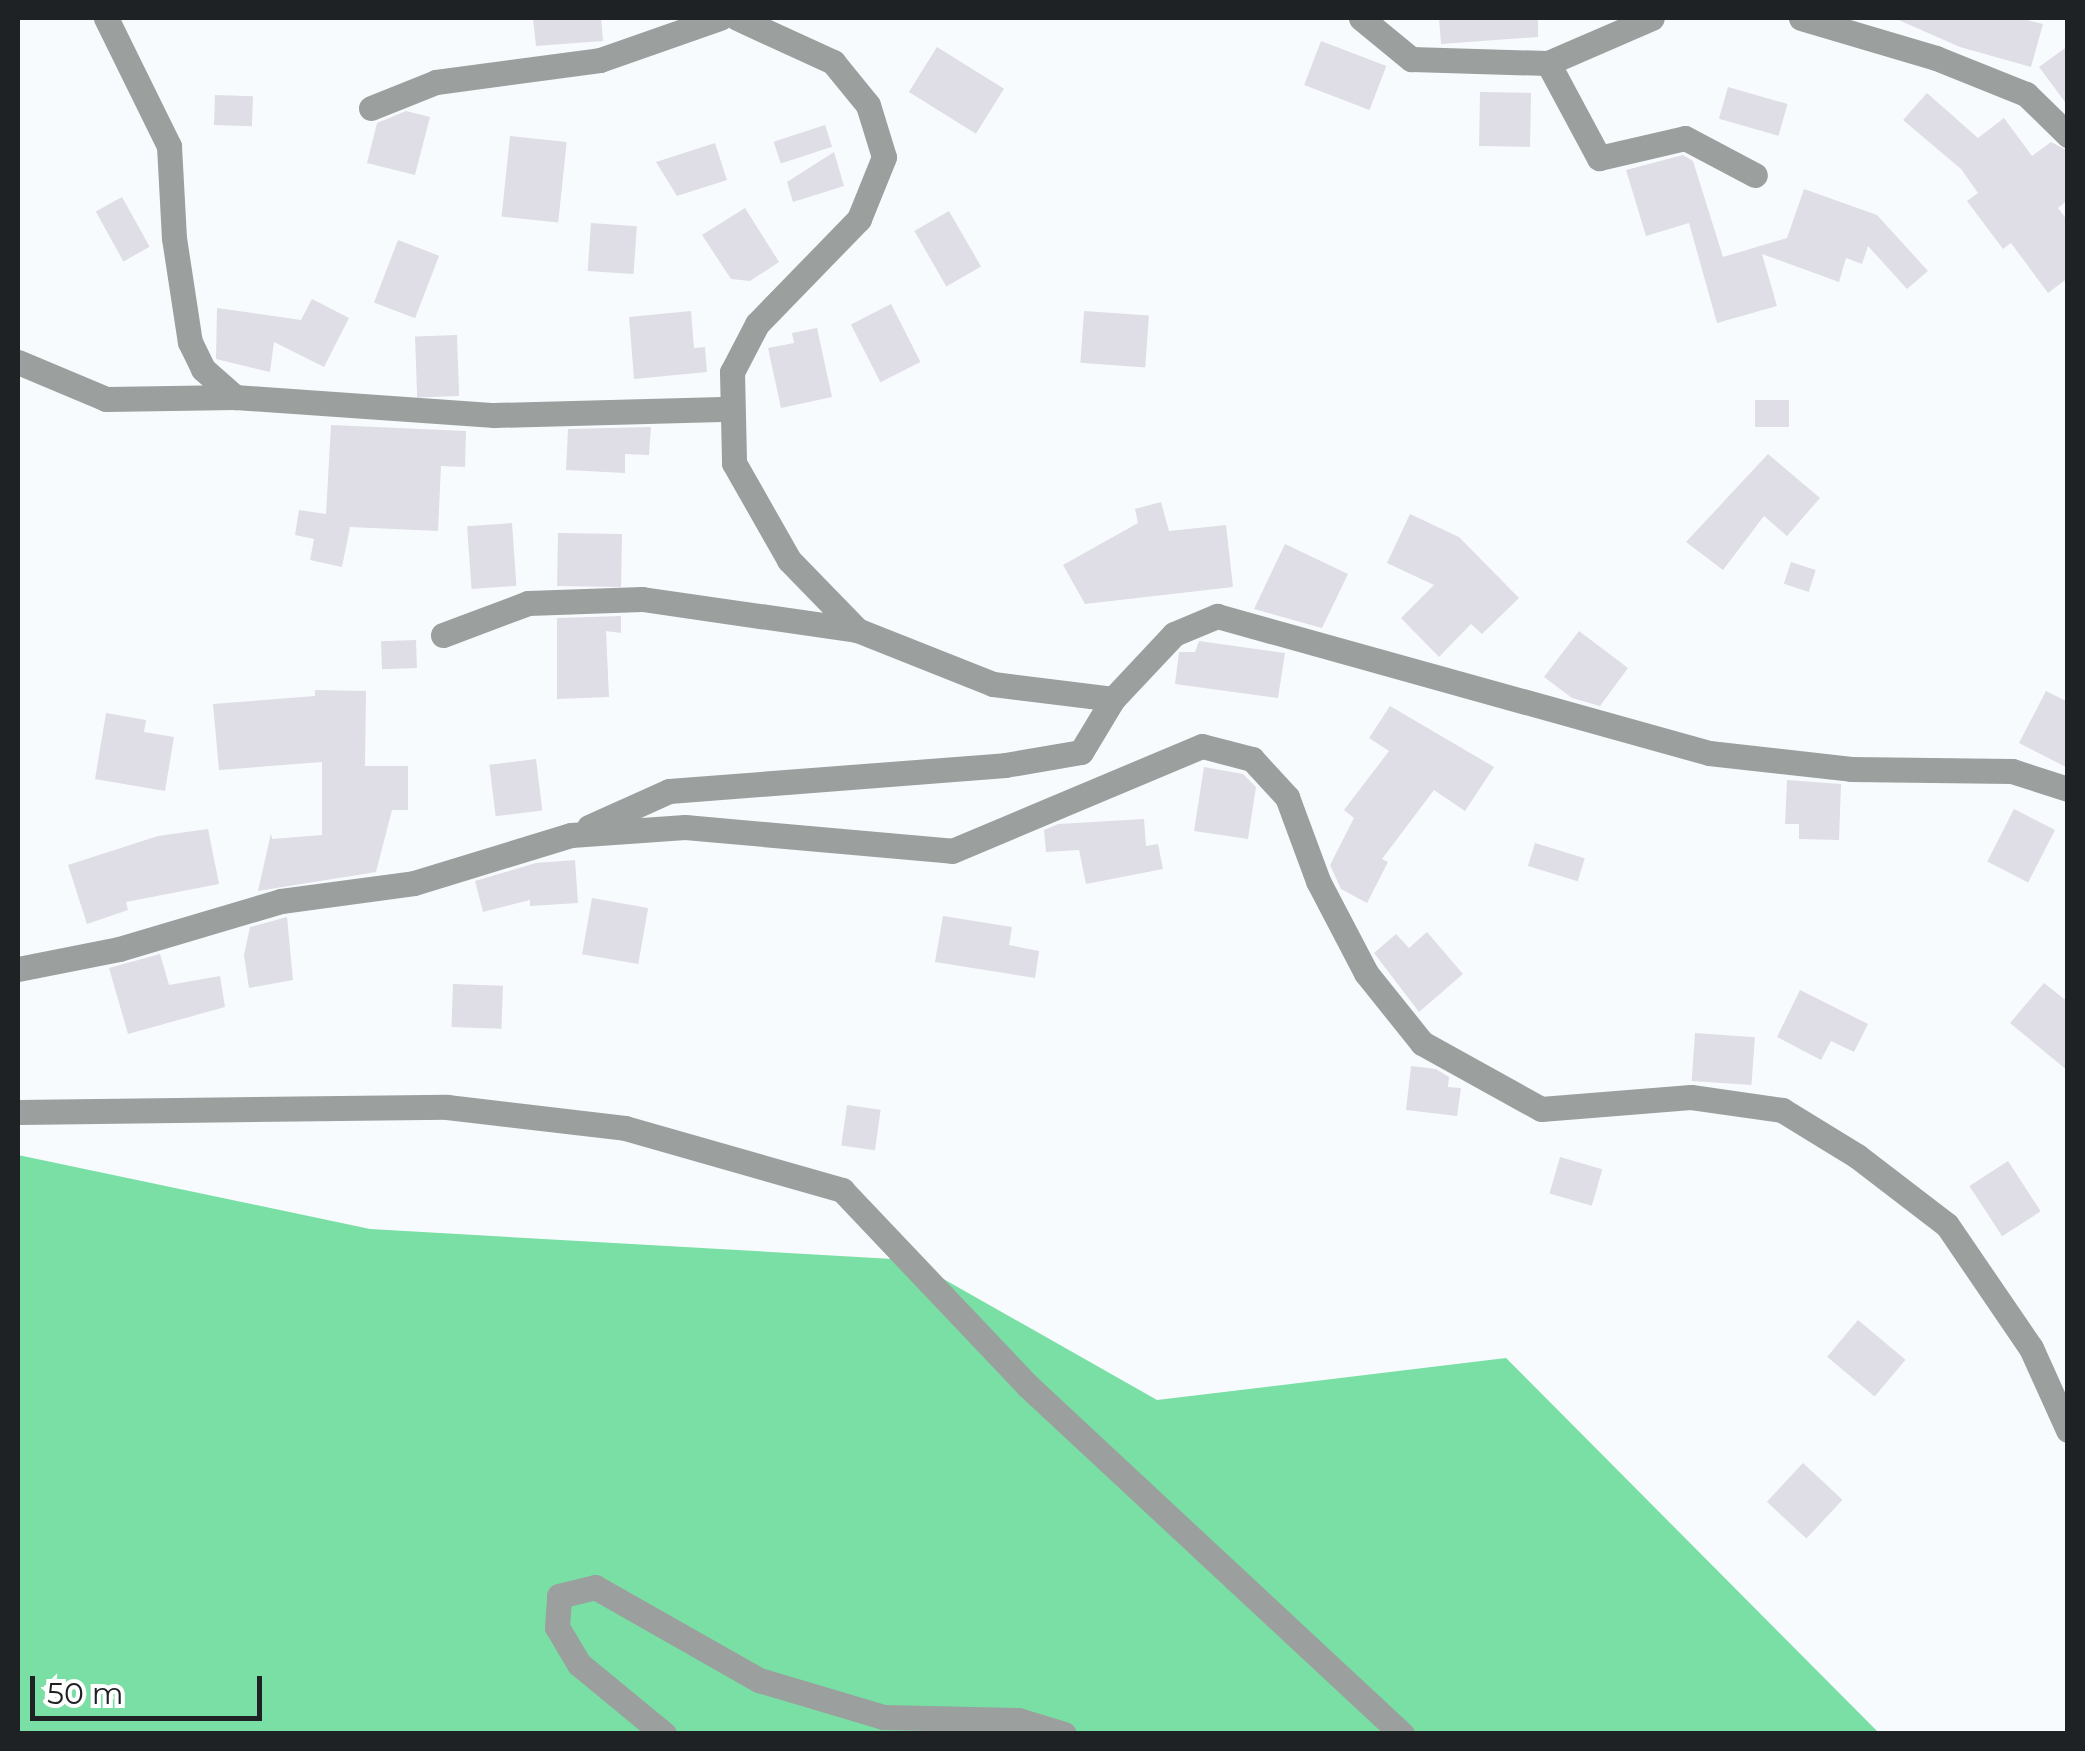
<!DOCTYPE html>
<style>
body{margin:0}
#map{position:relative;width:2085px;height:1751px;overflow:hidden;background:#f8fbfe;font-family:Montserrat,sans-serif}
div>[style]{position:absolute}
.forest>*{inset:0;background:#7adfa5}
.building>*{inset:0;background:#dfdde6;transform-origin:0 0}
.minor>*{height:25px;margin:-12.5px;padding:0 12.5px;transform-origin:12.5px;border-radius:12.5px;background:#9b9f9d}
span{translate:-50% -50%;white-space:nowrap;text-align:center;line-height:1.15;-webkit-text-stroke:9px #fff;paint-order:stroke}
.frame{position:absolute;inset:0;border:20px solid #1f2224;pointer-events:none}
.scale{position:absolute;left:30px;top:1676px;width:232px;height:45px;box-sizing:border-box;border:5px solid #1f2224;border-top:0;padding-left:12px;font-size:30px;line-height:35px;white-space:nowrap;color:#1f2224;-webkit-text-stroke:8px #fff;paint-order:stroke}
</style>
<div id="map">
<div class="forest">
<i style="clip-path:polygon(18px 1155px,370px 1229px,910px 1260px,1157px 1400px,1506px 1358px,1879px 1733px,18px 1734px)"></i>
</div>
<div class="building">
<i style="clip-path:polygon(533px 18px,601px 18px,603px 41px,536px 46px)"></i>
<i style="clip-path:polygon(1439px 18px,1538px 18px,1538px 37px,1441px 44px)"></i>
<i style="clip-path:polygon(1894px 18px,2019px 18px,2043px 24px,2031px 67px,1960px 47px)"></i>
<i style="left:1321px;top:41px;width:70px;height:47px;rotate:21deg"></i>
<i style="clip-path:polygon(2068px 46px,2068px 106px,2039px 67px)"></i>
<i style="left:937px;top:47px;width:79px;height:53px;rotate:32deg"></i>
<i style="left:1728px;top:87px;width:62px;height:33px;rotate:16deg"></i>
<i style="left:1480px;top:92px;width:51px;height:54px;rotate:1deg"></i>
<i style="clip-path:polygon(1927px 93px,1978px 138px,2004px 118px,2032px 156px,2051px 142px,2068px 151px,2068px 200px,2058px 208px,2068px 221px,2068px 278px,2048px 293px,2011px 243px,2003px 249px,1967px 201px,1978px 193px,1961px 169px,1903px 120px)"></i>
<i style="left:215px;top:95px;width:38px;height:30px;rotate:2deg"></i>
<i style="clip-path:polygon(406px 111px,430px 117px,415px 175px,367px 163px,377px 123px)"></i>
<i style="left:825px;top:125px;width:23px;height:54px;rotate:72deg"></i>
<i style="left:510px;top:136px;width:57px;height:81px;rotate:6deg"></i>
<i style="clip-path:polygon(715px 143px,727px 180px,677px 196px,656px 162px)"></i>
<i style="clip-path:polygon(834px 152px,844px 186px,793px 202px,787px 182px)"></i>
<i style="clip-path:polygon(1683px 155px,1693px 161px,1723px 257px,1787px 238px,1804px 189px,1877px 215px,1928px 271px,1907px 289px,1868px 246px,1862px 264px,1846px 258px,1839px 282px,1762px 254px,1777px 306px,1717px 323px,1689px 223px,1646px 236px,1626px 170px)"></i>
<i style="left:122px;top:197px;width:57px;height:30px;rotate:61deg"></i>
<i style="clip-path:polygon(745px 208px,779px 262px,750px 281px,731px 279px,702px 235px)"></i>
<i style="left:949px;top:211px;width:64px;height:40px;rotate:60deg"></i>
<i style="left:591px;top:223px;width:46px;height:48px;rotate:4deg"></i>
<i style="left:398px;top:240px;width:44px;height:67px;rotate:21deg"></i>
<i style="clip-path:polygon(312px 299px,349px 318px,324px 367px,274px 342px,270px 372px,216px 359px,217px 308px,301px 320px)"></i>
<i style="left:891px;top:304px;width:65px;height:45px;rotate:63deg"></i>
<i style="clip-path:polygon(691px 311px,694px 348px,705px 347px,707px 372px,634px 379px,629px 317px)"></i>
<i style="left:1084px;top:311px;width:65px;height:52px;rotate:4deg"></i>
<i style="clip-path:polygon(817px 328px,832px 397px,781px 408px,768px 348px,794px 343px,792px 333px)"></i>
<i style="left:457px;top:335px;width:61px;height:42px;rotate:88deg"></i>
<i style="left:1755px;top:400px;width:34px;height:27px"></i>
<i style="clip-path:polygon(331px 425px,466px 431px,465px 467px,441px 466px,438px 531px,350px 527px,342px 567px,310px 560px,314px 539px,295px 535px,299px 510px,326px 514px)"></i>
<i style="clip-path:polygon(651px 427px,649px 455px,625px 454px,625px 473px,566px 470px,568px 429px)"></i>
<i style="clip-path:polygon(1768px 454px,1820px 498px,1787px 536px,1764px 516px,1723px 570px,1686px 542px)"></i>
<i style="clip-path:polygon(1161px 502px,1169px 531px,1226px 525px,1233px 587px,1085px 604px,1063px 565px,1138px 523px,1135px 509px)"></i>
<i style="clip-path:polygon(1410px 514px,1459px 537px,1519px 598px,1482px 634px,1471px 624px,1439px 657px,1401px 618px,1434px 585px,1387px 563px)"></i>
<i style="left:512px;top:523px;width:63px;height:45px;rotate:86deg"></i>
<i style="left:558px;top:533px;width:64px;height:53px;rotate:1deg"></i>
<i style="clip-path:polygon(1285px 544px,1348px 574px,1322px 628px,1254px 609px)"></i>
<i style="left:1791px;top:562px;width:26px;height:23px;rotate:18deg"></i>
<i style="clip-path:polygon(621px 616px,621px 633px,606px 631px,609px 697px,557px 699px,557px 618px)"></i>
<i style="clip-path:polygon(1579px 631px,1628px 668px,1600px 706px,1572px 698px,1544px 677px)"></i>
<i style="left:416px;top:640px;width:28px;height:35px;rotate:88deg"></i>
<i style="clip-path:polygon(1199px 641px,1285px 653px,1278px 698px,1175px 684px,1179px 652px,1195px 652px)"></i>
<i style="clip-path:polygon(315px 690px,366px 691px,365px 766px,408px 766px,408px 810px,392px 810px,376px 872px,258px 891px,271px 833px,272px 839px,322px 835px,322px 762px,219px 770px,213px 704px,315px 696px)"></i>
<i style="clip-path:polygon(2046px 691px,2068px 702px,2068px 768px,2019px 743px)"></i>
<i style="clip-path:polygon(1390px 706px,1494px 767px,1465px 811px,1434px 790px,1382px 859px,1388px 862px,1367px 903px,1341px 889px,1330px 865px,1354px 818px,1344px 810px,1389px 751px,1369px 738px)"></i>
<i style="clip-path:polygon(106px 713px,146px 720px,144px 732px,174px 737px,165px 791px,95px 779px)"></i>
<i style="left:536px;top:759px;width:52px;height:47px;rotate:83deg"></i>
<i style="clip-path:polygon(1204px 767px,1243px 774px,1256px 787px,1248px 839px,1194px 831px)"></i>
<i style="clip-path:polygon(1787px 780px,1841px 784px,1839px 840px,1799px 839px,1799px 824px,1785px 824px)"></i>
<i style="left:2014px;top:809px;width:46px;height:59px;rotate:27deg"></i>
<i style="clip-path:polygon(1144px 819px,1146px 846px,1158px 844px,1163px 869px,1086px 884px,1079px 850px,1046px 852px,1044px 830px,1058px 824px)"></i>
<i style="clip-path:polygon(208px 829px,219px 884px,126px 902px,128px 910px,87px 924px,68px 865px,158px 836px)"></i>
<i style="left:1535px;top:843px;width:52px;height:24px;rotate:17deg"></i>
<i style="clip-path:polygon(575px 860px,578px 903px,530px 906px,530px 900px,483px 912px,475px 881px,536px 863px)"></i>
<i style="left:592px;top:898px;width:57px;height:57px;rotate:10deg"></i>
<i style="clip-path:polygon(943px 916px,1012px 927px,1009px 945px,1039px 951px,1035px 978px,935px 962px)"></i>
<i style="clip-path:polygon(287px 917px,293px 980px,249px 988px,244px 955px,250px 927px)"></i>
<i style="clip-path:polygon(1427px 932px,1463px 974px,1419px 1012px,1374px 953px,1396px 934px,1409px 948px)"></i>
<i style="clip-path:polygon(160px 954px,169px 985px,220px 976px,225px 1007px,128px 1034px,109px 968px)"></i>
<i style="clip-path:polygon(2044px 983px,2068px 1002px,2068px 1071px,2010px 1023px)"></i>
<i style="left:453px;top:984px;width:50px;height:43px;rotate:2deg"></i>
<i style="clip-path:polygon(1800px 990px,1868px 1024px,1854px 1052px,1831px 1041px,1821px 1060px,1777px 1037px)"></i>
<i style="left:1695px;top:1033px;width:60px;height:48px;rotate:4deg"></i>
<i style="clip-path:polygon(1411px 1066px,1436px 1069px,1449px 1077px,1448px 1087px,1461px 1088px,1457px 1116px,1406px 1110px)"></i>
<i style="left:847px;top:1105px;width:34px;height:41px;rotate:8deg"></i>
<i style="left:1560px;top:1157px;width:44px;height:38px;rotate:16deg"></i>
<i style="left:2008px;top:1161px;width:60px;height:46px;rotate:57deg"></i>
<i style="left:1858px;top:1320px;width:62px;height:48px;rotate:40deg"></i>
<i style="left:1803px;top:1463px;width:54px;height:53px;rotate:43deg"></i>
</div>
<div class="minor">
<i style="left:106px;top:18px;width:143px;rotate:63.8deg"></i>
<i style="left:169px;top:146px;width:92px;rotate:86.9deg"></i>
<i style="left:174px;top:238px;width:105px;rotate:81.3deg"></i>
<i style="left:190px;top:342px;width:30px;rotate:64deg"></i>
<i style="left:203px;top:369px;width:43px;rotate:41.2deg"></i>
<i style="left:235px;top:397px;width:260px;rotate:4deg"></i>
<i style="left:494px;top:415px;width:237px;rotate:-1.5deg"></i>
<i style="left:737px;top:18px;width:106px;rotate:24.6deg"></i>
<i style="left:833px;top:62px;width:55px;rotate:50.9deg"></i>
<i style="left:868px;top:105px;width:54px;rotate:72.9deg"></i>
<i style="left:884px;top:157px;width:67px;rotate:112deg"></i>
<i style="left:859px;top:219px;width:146px;rotate:134.2deg"></i>
<i style="left:757px;top:324px;width:54px;rotate:117.5deg"></i>
<i style="left:732px;top:372px;width:91px;rotate:88.7deg"></i>
<i style="left:734px;top:463px;width:112px;rotate:60.4deg"></i>
<i style="left:789px;top:560px;width:98px;rotate:45.8deg"></i>
<i style="left:857px;top:630px;width:146px;rotate:21.7deg"></i>
<i style="left:993px;top:684px;width:121px;rotate:7.1deg"></i>
<i style="left:1361px;top:18px;width:65px;rotate:39.4deg"></i>
<i style="left:1411px;top:59px;width:137px;rotate:1.7deg"></i>
<i style="left:1548px;top:63px;width:113px;rotate:-23.4deg"></i>
<i style="left:1801px;top:18px;width:141px;rotate:16.5deg"></i>
<i style="left:1936px;top:58px;width:97px;rotate:21.8deg"></i>
<i style="left:2026px;top:94px;width:59px;rotate:44.3deg"></i>
<i style="left:1548px;top:63px;width:108px;rotate:61.8deg"></i>
<i style="left:1599px;top:158px;width:88px;rotate:-13.1deg"></i>
<i style="left:1685px;top:138px;width:79px;rotate:27.9deg"></i>
<i style="left:371px;top:108px;width:70px;rotate:-21.8deg"></i>
<i style="left:436px;top:82px;width:165px;rotate:-7.6deg"></i>
<i style="left:600px;top:60px;width:127px;rotate:-19.3deg"></i>
<i style="left:18px;top:362px;width:95px;rotate:22.8deg"></i>
<i style="left:106px;top:399px;width:129px;rotate:-0.9deg"></i>
<i style="left:443px;top:635px;width:91px;rotate:-20.6deg"></i>
<i style="left:528px;top:603px;width:114px;rotate:-2deg"></i>
<i style="left:642px;top:599px;width:217px;rotate:8.2deg"></i>
<i style="left:589px;top:827px;width:88px;rotate:-24.2deg"></i>
<i style="left:669px;top:791px;width:337px;rotate:-4.4deg"></i>
<i style="left:1005px;top:765px;width:77px;rotate:-9.7deg"></i>
<i style="left:1081px;top:752px;width:62px;rotate:-58.9deg"></i>
<i style="left:1113px;top:699px;width:89px;rotate:-46.8deg"></i>
<i style="left:1174px;top:634px;width:47px;rotate:-22.7deg"></i>
<i style="left:1217px;top:616px;width:511px;rotate:15.56deg"></i>
<i style="left:1709px;top:753px;width:143px;rotate:6.4deg"></i>
<i style="left:1851px;top:769px;width:161px;rotate:0.7deg"></i>
<i style="left:2012px;top:771px;width:59px;rotate:17.8deg"></i>
<i style="left:18px;top:969px;width:103px;rotate:-11.2deg"></i>
<i style="left:119px;top:949px;width:169px;rotate:-16.5deg"></i>
<i style="left:281px;top:901px;width:134px;rotate:-7.7deg"></i>
<i style="left:414px;top:883px;width:164px;rotate:-17deg"></i>
<i style="left:571px;top:835px;width:114px;rotate:-4deg"></i>
<i style="left:685px;top:827px;width:268px;rotate:5.1deg"></i>
<i style="left:952px;top:851px;width:271px;rotate:-22.8deg"></i>
<i style="left:1202px;top:746px;width:52px;rotate:14.6deg"></i>
<i style="left:1252px;top:759px;width:52px;rotate:47.4deg"></i>
<i style="left:1287px;top:797px;width:90px;rotate:69.7deg"></i>
<i style="left:1318px;top:881px;width:104px;rotate:62.4deg"></i>
<i style="left:1366px;top:973px;width:90px;rotate:51.3deg"></i>
<i style="left:1422px;top:1043px;width:136px;rotate:29deg"></i>
<i style="left:1541px;top:1109px;width:150px;rotate:-4.6deg"></i>
<i style="left:1691px;top:1097px;width:92px;rotate:8.1deg"></i>
<i style="left:1782px;top:1110px;width:88px;rotate:31.5deg"></i>
<i style="left:1857px;top:1156px;width:113px;rotate:37.5deg"></i>
<i style="left:1947px;top:1225px;width:149px;rotate:55.7deg"></i>
<i style="left:2031px;top:1348px;width:90px;rotate:65.7deg"></i>
<i style="left:18px;top:1112px;width:429px;rotate:-0.7deg"></i>
<i style="left:447px;top:1107px;width:179px;rotate:6.7deg"></i>
<i style="left:625px;top:1128px;width:226px;rotate:15.9deg"></i>
<i style="left:842px;top:1190px;width:270px;rotate:46.5deg"></i>
<i style="left:1028px;top:1386px;width:511px;rotate:42.94deg"></i>
<i style="left:664px;top:1734px;width:110px;rotate:-140.5deg"></i>
<i style="left:579px;top:1664px;width:43px;rotate:-120.7deg"></i>
<i style="left:557px;top:1627px;width:31px;rotate:-86deg"></i>
<i style="left:559px;top:1596px;width:37px;rotate:-14deg"></i>
<i style="left:595px;top:1587px;width:189px;rotate:29.6deg"></i>
<i style="left:759px;top:1680px;width:129px;rotate:16.6deg"></i>
<i style="left:883px;top:1717px;width:135px;rotate:1.3deg"></i>
<i style="left:1018px;top:1720px;width:48px;rotate:16.9deg"></i>
</div>
<div class="frame"></div>
<div class="scale">50 m</div>
</div>
